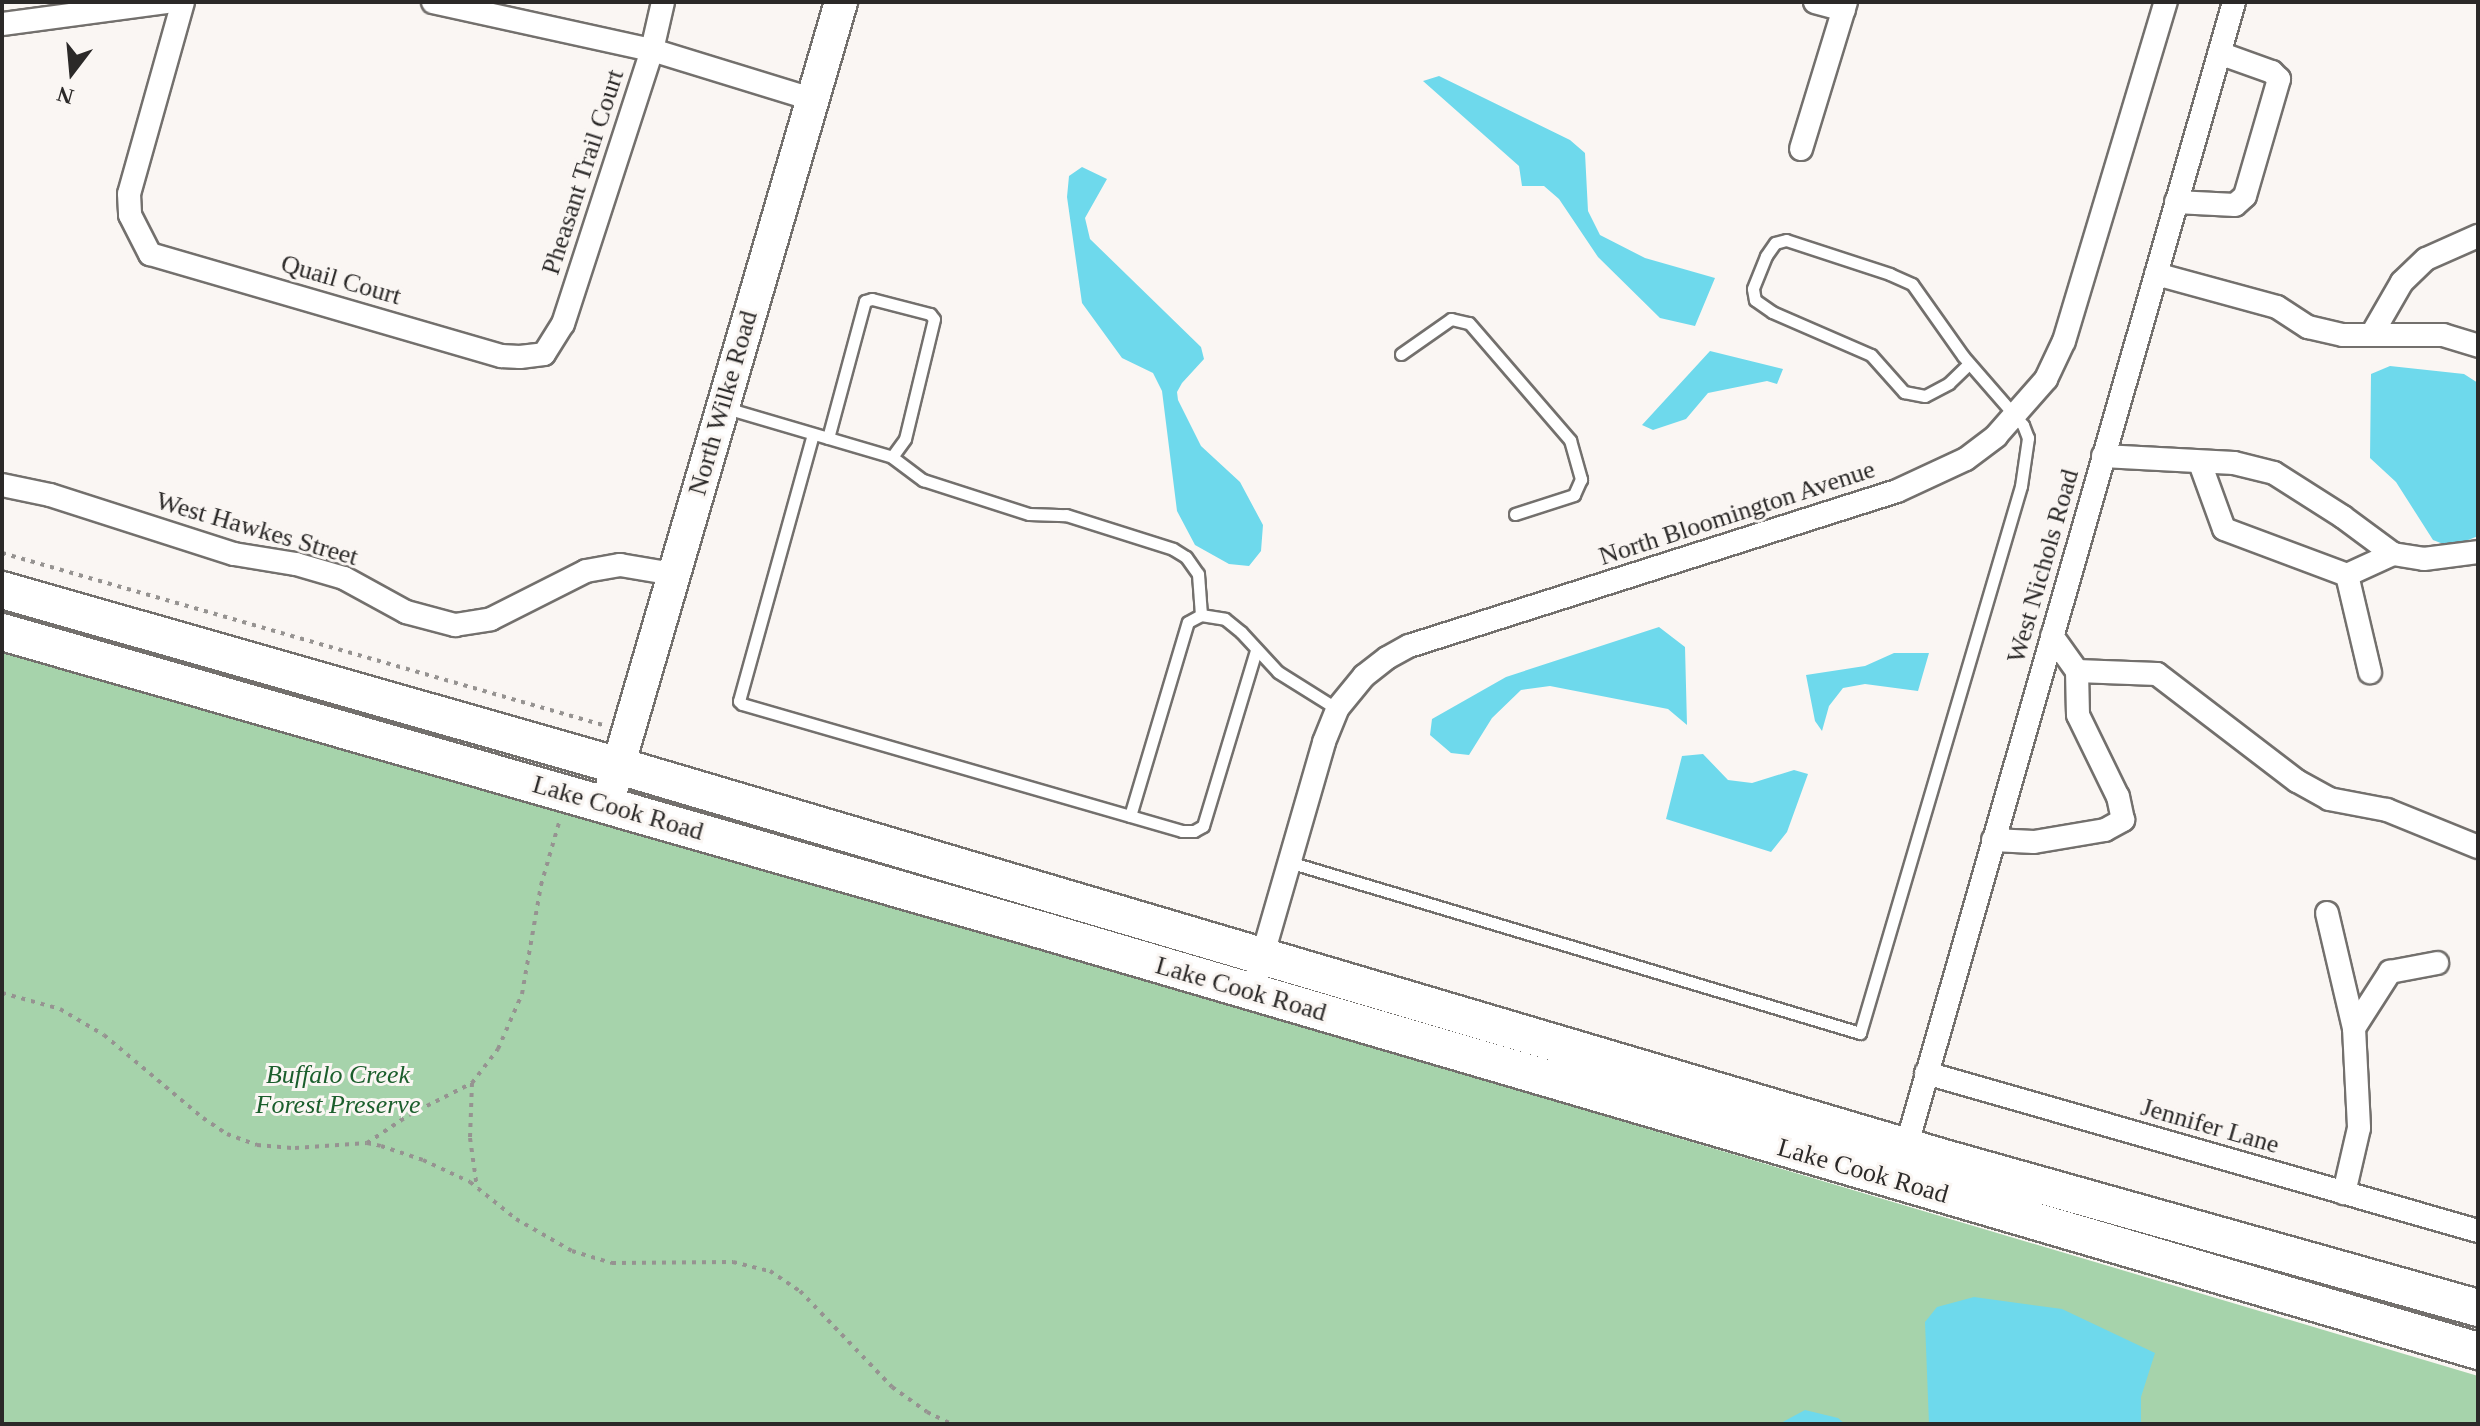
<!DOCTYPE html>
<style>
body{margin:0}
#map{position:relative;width:2480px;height:1426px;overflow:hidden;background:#faf6f3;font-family:"Times New Roman",serif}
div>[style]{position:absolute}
.green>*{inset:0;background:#a6d3ab}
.water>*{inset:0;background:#6ed9ec}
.path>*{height:4px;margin-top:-2px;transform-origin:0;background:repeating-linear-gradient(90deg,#969391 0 4px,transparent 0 10px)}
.roads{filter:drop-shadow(2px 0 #73706d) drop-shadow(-2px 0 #73706d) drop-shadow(0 2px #73706d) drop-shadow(0 -2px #73706d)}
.lane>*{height:11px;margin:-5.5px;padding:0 5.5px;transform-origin:5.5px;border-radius:5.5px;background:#fff}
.street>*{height:22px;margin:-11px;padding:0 11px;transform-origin:11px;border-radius:11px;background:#fff}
.secondary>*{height:32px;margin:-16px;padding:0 16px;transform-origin:16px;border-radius:16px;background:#fff}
.primary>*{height:36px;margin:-18px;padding:0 18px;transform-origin:18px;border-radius:18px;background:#fff}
span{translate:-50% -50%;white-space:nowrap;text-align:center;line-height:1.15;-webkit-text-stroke:6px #faf6f3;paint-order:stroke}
.street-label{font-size:26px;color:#2b2928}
.park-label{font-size:26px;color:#1b5e2c;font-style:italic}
.frame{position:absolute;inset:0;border:4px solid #2b2928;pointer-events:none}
.north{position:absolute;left:32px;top:32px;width:80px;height:80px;-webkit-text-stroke:6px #faf6f3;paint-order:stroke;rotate:196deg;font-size:22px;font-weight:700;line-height:32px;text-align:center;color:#2b2928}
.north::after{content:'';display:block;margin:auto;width:28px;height:36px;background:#2b2928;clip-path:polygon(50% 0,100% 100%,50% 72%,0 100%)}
</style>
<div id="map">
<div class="green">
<i style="clip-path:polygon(2px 644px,549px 802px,2478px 1376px,2478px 1424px,2px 1424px)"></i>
</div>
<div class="water">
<i style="clip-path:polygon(1439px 76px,1570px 140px,1585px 153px,1588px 211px,1600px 235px,1645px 258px,1715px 278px,1695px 326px,1660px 318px,1598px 257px,1559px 199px,1544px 186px,1522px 186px,1519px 166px,1423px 81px)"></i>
<i style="clip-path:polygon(1082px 167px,1107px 179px,1085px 218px,1090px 239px,1201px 347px,1204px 359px,1182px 383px,1177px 392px,1178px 400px,1201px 446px,1240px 482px,1263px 525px,1261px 551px,1249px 566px,1229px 564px,1195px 545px,1177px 511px,1162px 391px,1153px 373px,1122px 358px,1082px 303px,1067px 197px,1069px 176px)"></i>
<i style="clip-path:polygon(1710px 351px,1783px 369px,1777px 384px,1767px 381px,1708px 393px,1686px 419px,1653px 430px,1642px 425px)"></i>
<i style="clip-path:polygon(2390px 366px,2464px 374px,2478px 383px,2478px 536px,2451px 547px,2433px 540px,2396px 482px,2370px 458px,2371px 374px)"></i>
<i style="clip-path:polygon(1659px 627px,1685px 647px,1687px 725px,1668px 709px,1550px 686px,1521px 690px,1492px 718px,1469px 755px,1451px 753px,1430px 735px,1432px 719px,1506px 677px)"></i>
<i style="clip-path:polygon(1894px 653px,1929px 653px,1918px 691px,1865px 684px,1843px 688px,1829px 706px,1822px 731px,1815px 721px,1806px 675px,1865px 666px)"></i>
<i style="clip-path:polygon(1703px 754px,1728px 780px,1752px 783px,1794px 770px,1808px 774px,1787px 832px,1771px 852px,1666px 819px,1682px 756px)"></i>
<i style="clip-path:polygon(1974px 1297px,2062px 1309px,2155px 1353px,2141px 1397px,2141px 1424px,1929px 1424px,1925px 1322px,1937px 1307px)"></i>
<i style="clip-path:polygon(1805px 1410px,1838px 1418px,1845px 1424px,1779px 1424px)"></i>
</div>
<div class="path">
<i style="left:2px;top:553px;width:625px;rotate:15.97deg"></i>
<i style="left:2px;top:993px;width:60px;rotate:15.4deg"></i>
<i style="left:60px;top:1009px;width:51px;rotate:30.6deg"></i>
<i style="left:104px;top:1035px;width:129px;rotate:40deg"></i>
<i style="left:203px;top:1118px;width:29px;rotate:34deg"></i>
<i style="left:227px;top:1134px;width:32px;rotate:20deg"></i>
<i style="left:257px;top:1145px;width:38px;rotate:5deg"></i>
<i style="left:295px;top:1148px;width:72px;rotate:-4deg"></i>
<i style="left:367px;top:1143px;width:14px;rotate:12deg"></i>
<i style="left:381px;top:1146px;width:44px;rotate:18.4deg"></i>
<i style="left:423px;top:1160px;width:52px;rotate:25.1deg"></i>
<i style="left:470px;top:1182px;width:59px;rotate:38.8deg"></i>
<i style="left:516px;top:1219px;width:64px;rotate:29.7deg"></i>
<i style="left:572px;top:1251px;width:42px;rotate:16.7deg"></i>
<i style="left:612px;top:1263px;width:121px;rotate:-0.5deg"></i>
<i style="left:733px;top:1262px;width:38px;rotate:14deg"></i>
<i style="left:770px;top:1271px;width:36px;rotate:34deg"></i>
<i style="left:800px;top:1291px;width:133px;rotate:46.2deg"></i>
<i style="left:892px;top:1387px;width:43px;rotate:35.5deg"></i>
<i style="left:927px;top:1412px;width:28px;rotate:26deg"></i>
<i style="left:472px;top:1083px;width:55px;rotate:92.1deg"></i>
<i style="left:470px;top:1138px;width:50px;rotate:82deg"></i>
<i style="left:367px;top:1143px;width:50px;rotate:-33.7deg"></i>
<i style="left:409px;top:1115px;width:71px;rotate:-26.9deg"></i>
<i style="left:472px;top:1083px;width:43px;rotate:-52.6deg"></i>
<i style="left:498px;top:1049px;width:60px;rotate:-66.4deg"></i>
<i style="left:522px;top:994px;width:111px;rotate:-80.1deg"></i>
<i style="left:541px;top:885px;width:69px;rotate:-73.9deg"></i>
</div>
<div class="roads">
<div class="lane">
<i style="left:1401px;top:354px;width:61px;rotate:-35deg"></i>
<i style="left:1451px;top:319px;width:18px;rotate:13deg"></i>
<i style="left:1469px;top:323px;width:155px;rotate:49.2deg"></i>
<i style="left:1570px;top:440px;width:41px;rotate:74.2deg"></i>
<i style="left:1581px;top:479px;width:17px;rotate:114deg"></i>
<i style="left:1574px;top:495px;width:62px;rotate:162.1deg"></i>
<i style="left:726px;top:408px;width:173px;rotate:16.4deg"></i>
<i style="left:892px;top:457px;width:39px;rotate:37deg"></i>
<i style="left:923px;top:480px;width:111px;rotate:17.8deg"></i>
<i style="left:1029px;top:514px;width:37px;rotate:2deg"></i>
<i style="left:1066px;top:515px;width:112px;rotate:17.6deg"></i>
<i style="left:1173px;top:549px;width:15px;rotate:32deg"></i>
<i style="left:1186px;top:557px;width:21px;rotate:55deg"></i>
<i style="left:1198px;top:574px;width:41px;rotate:85.8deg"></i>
<i style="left:813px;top:434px;width:277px;rotate:105.5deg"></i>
<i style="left:739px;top:701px;width:4px;rotate:45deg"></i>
<i style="left:742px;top:704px;width:458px;rotate:16.1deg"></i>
<i style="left:1182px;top:831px;width:12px"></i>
<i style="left:1194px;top:831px;width:10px;rotate:-29deg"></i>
<i style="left:1203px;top:826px;width:184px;rotate:-73.2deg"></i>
<i style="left:828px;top:438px;width:142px;rotate:-74.9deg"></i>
<i style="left:865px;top:301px;width:7px;rotate:-16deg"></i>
<i style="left:872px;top:299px;width:60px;rotate:14.5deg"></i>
<i style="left:930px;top:314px;width:6px;rotate:51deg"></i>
<i style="left:934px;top:319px;width:123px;rotate:103.6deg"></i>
<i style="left:905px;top:439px;width:22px;rotate:126deg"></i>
<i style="left:1130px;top:816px;width:202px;rotate:-73.4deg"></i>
<i style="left:1188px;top:622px;width:15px;rotate:-28deg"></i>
<i style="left:1201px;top:615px;width:24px;rotate:9deg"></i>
<i style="left:1225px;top:619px;width:21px;rotate:39deg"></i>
<i style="left:1241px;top:632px;width:54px;rotate:47.2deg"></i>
<i style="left:1278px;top:672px;width:70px;rotate:32.1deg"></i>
<i style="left:1289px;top:862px;width:596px;rotate:16.67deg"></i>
<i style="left:1860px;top:1033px;width:570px;rotate:-73.6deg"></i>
<i style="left:2021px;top:486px;width:49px;rotate:-81.7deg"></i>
<i style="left:2028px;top:438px;width:14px;rotate:-111deg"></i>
<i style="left:2023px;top:425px;width:91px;rotate:-131deg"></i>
<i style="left:1963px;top:356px;width:88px;rotate:-125.3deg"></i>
<i style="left:1912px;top:284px;width:24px;rotate:-156deg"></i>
<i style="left:1890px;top:274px;width:109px;rotate:-161.9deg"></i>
<i style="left:1786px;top:240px;width:11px;rotate:165deg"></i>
<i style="left:1775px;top:243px;width:16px;rotate:125deg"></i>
<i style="left:1766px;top:256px;width:35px;rotate:112deg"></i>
<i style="left:1753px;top:289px;width:11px;rotate:80deg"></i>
<i style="left:1755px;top:300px;width:21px;rotate:35deg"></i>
<i style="left:1772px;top:312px;width:108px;rotate:23.5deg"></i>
<i style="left:1871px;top:355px;width:50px;rotate:48.3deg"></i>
<i style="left:1904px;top:392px;width:21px;rotate:11deg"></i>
<i style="left:1925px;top:396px;width:27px;rotate:-28deg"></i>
<i style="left:1949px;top:383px;width:28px;rotate:-44deg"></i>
</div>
<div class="street">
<i style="left:183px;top:2px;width:199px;rotate:105.7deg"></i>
<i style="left:129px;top:194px;width:21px;rotate:87deg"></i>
<i style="left:130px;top:215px;width:44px;rotate:62.9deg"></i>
<i style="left:150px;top:254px;width:366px;rotate:16.2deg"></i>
<i style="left:501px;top:356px;width:19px;rotate:3deg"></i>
<i style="left:520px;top:357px;width:24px;rotate:-7deg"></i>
<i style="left:544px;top:354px;width:36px;rotate:-58deg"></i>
<i style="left:563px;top:324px;width:288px;rotate:-72deg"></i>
<i style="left:652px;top:50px;width:49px;rotate:-77.1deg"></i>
<i style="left:433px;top:2px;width:224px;rotate:12.4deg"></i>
<i style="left:652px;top:50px;width:166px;rotate:17.1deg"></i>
<i style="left:1815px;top:2px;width:30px;rotate:15deg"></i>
<i style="left:2px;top:24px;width:166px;rotate:-7.6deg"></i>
<i style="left:1801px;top:149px;width:154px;rotate:-73deg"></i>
<i style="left:2176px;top:202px;width:59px;rotate:2.9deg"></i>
<i style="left:2235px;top:205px;width:13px;rotate:-42deg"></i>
<i style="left:2245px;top:196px;width:122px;rotate:-73.8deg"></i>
<i style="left:2279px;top:79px;width:10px;rotate:-135deg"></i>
<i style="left:2272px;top:72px;width:56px;rotate:-160.3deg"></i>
<i style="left:2156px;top:274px;width:125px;rotate:15.3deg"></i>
<i style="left:2277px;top:307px;width:37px;rotate:33deg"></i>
<i style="left:2308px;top:327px;width:36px;rotate:13deg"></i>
<i style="left:2343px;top:335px;width:100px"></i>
<i style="left:2443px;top:335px;width:37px;rotate:17deg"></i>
<i style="left:2372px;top:334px;width:60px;rotate:-60deg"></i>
<i style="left:2402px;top:282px;width:33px;rotate:-44deg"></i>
<i style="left:2426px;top:259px;width:57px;rotate:-23.9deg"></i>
<i style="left:2103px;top:456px;width:131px;rotate:3.1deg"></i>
<i style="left:2234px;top:463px;width:41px;rotate:14deg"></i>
<i style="left:2274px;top:473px;width:82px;rotate:32.5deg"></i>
<i style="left:2343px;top:517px;width:62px;rotate:36.5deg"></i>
<i style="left:2393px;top:554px;width:31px;rotate:9deg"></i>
<i style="left:2424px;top:559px;width:54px;rotate:-7.4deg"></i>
<i style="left:2200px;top:463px;width:70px;rotate:70deg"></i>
<i style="left:2224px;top:529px;width:131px;rotate:20.5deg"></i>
<i style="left:2347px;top:575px;width:51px;rotate:-24.5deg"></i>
<i style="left:2px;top:485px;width:49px;rotate:11.8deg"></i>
<i style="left:50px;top:495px;width:193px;rotate:17.8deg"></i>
<i style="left:234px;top:554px;width:63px;rotate:9.2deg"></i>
<i style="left:296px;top:564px;width:50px;rotate:16.3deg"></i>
<i style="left:344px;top:578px;width:71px;rotate:28.7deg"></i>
<i style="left:406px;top:612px;width:51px;rotate:14.9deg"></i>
<i style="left:455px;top:625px;width:36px;rotate:-9deg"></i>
<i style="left:491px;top:619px;width:106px;rotate:-26.8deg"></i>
<i style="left:586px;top:571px;width:35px;rotate:-10deg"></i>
<i style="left:620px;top:565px;width:54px;rotate:9.6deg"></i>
<i style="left:2347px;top:575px;width:100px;rotate:76.7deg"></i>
<i style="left:2077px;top:671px;width:80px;rotate:2.1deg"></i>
<i style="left:2157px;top:674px;width:176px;rotate:37.4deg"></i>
<i style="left:2297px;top:781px;width:37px;rotate:29deg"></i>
<i style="left:2329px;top:799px;width:59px;rotate:10.7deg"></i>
<i style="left:2387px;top:810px;width:98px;rotate:22.1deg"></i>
<i style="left:1993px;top:840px;width:41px;rotate:2.8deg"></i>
<i style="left:2034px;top:842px;width:72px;rotate:-9.6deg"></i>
<i style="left:2105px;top:830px;width:21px;rotate:-29deg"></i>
<i style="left:2123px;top:820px;width:24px;rotate:-102deg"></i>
<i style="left:2118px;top:797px;width:91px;rotate:-116deg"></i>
<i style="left:2078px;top:715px;width:44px;rotate:-91.3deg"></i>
<i style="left:2077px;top:671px;width:43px;rotate:-125.5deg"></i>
<i style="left:2327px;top:913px;width:118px;rotate:76.8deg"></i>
<i style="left:2354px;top:1028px;width:100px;rotate:87.1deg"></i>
<i style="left:2359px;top:1128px;width:67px;rotate:103deg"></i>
<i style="left:1252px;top:992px;width:260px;rotate:-73.9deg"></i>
<i style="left:1324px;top:742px;width:35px;rotate:-68deg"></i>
<i style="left:1337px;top:709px;width:43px;rotate:-50.7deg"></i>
<i style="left:1364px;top:676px;width:29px;rotate:-38deg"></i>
<i style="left:1387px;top:658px;width:25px;rotate:-29deg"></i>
<i style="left:1409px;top:646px;width:512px;rotate:-17.62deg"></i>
<i style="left:1897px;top:491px;width:76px;rotate:-24.9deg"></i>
<i style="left:1966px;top:459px;width:38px;rotate:-37deg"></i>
<i style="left:1996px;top:436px;width:76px;rotate:-48.7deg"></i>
<i style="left:2046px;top:379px;width:42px;rotate:-64.7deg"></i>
<i style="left:2064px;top:341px;width:354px;rotate:-73.3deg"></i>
<i style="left:2354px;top:1028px;width:67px;rotate:-57.3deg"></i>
<i style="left:2390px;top:972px;width:48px;rotate:-10.8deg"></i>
<i style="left:1926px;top:1073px;width:574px;rotate:15.97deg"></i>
<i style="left:1903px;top:1158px;width:1202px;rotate:-74.02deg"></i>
</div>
<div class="secondary">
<i style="left:607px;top:804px;width:835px;rotate:-73.73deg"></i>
</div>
<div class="primary">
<i style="left:2px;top:590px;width:642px;rotate:15.92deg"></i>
<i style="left:619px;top:766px;width:1382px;rotate:16.48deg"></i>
<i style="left:1944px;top:1158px;width:555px;rotate:15.69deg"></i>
<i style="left:2px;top:632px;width:1078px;rotate:16deg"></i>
<i style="left:1038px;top:929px;width:1501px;rotate:16.33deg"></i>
</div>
</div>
<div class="street-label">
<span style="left:583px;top:172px;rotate:-72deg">Pheasant Trail Court</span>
<span style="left:341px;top:280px;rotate:16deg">Quail Court</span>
<span style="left:723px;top:403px;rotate:-74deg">North Wilke Road</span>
<span style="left:1737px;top:513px;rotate:-18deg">North Bloomington Avenue</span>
<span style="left:257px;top:529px;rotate:16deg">West Hawkes Street</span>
<span style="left:2043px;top:566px;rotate:-74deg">West Nichols Road</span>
<span style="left:618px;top:808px;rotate:16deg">Lake Cook Road</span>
<span style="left:1241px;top:989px;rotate:16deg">Lake Cook Road</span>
<span style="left:2210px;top:1126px;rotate:16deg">Jennifer Lane</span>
<span style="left:1863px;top:1171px;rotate:16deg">Lake Cook Road</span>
</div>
<div class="park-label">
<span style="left:338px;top:1090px">Buffalo Creek<br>Forest Preserve</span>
</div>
<div class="frame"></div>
<div class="north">N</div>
</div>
